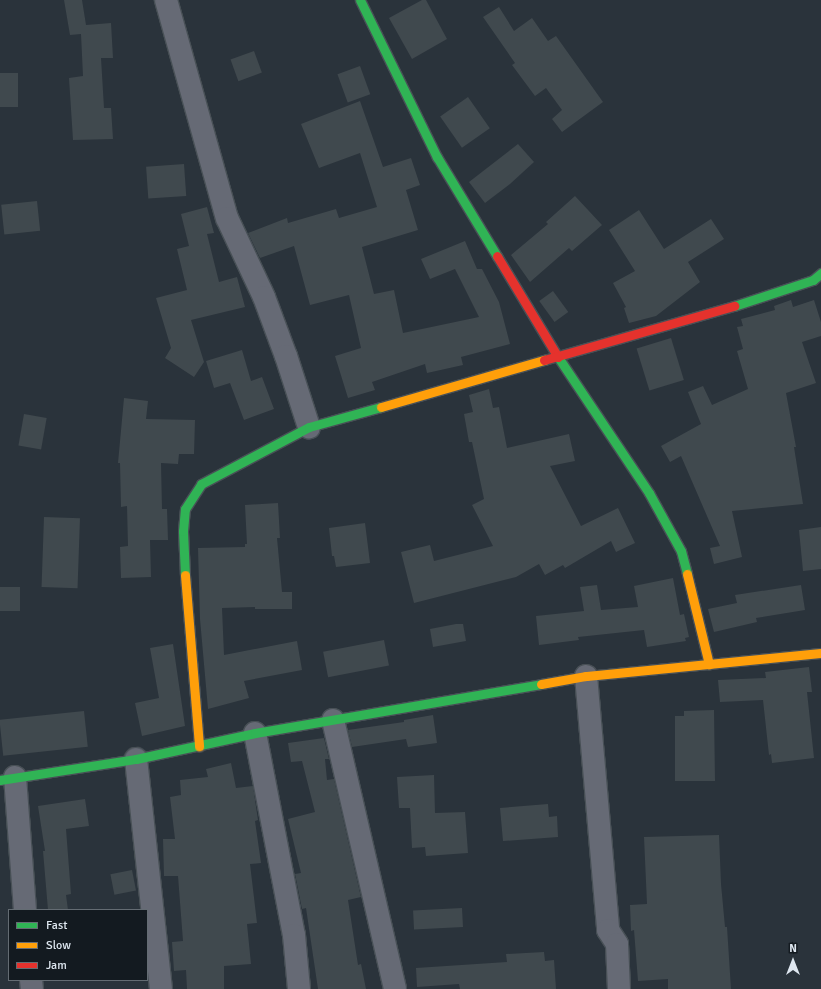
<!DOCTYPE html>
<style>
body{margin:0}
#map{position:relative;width:821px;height:989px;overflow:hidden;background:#2a333b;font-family:Signika,sans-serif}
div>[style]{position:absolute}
.building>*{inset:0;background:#40494e;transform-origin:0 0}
.roads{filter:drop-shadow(1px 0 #485056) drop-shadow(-1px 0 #485056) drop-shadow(0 1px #485056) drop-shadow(0 -1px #485056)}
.street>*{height:22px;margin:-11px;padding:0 11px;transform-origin:11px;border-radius:11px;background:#666a75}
.fast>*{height:9px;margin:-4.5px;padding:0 4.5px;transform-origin:4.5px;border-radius:4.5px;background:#30b455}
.slow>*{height:9px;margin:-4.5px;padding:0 4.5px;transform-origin:4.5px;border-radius:4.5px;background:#ff9f0a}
.jam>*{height:9px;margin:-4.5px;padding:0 4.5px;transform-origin:4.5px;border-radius:4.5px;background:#e5322d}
span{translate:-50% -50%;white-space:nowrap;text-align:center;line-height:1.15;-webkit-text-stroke:3px #131a20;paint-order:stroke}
.legend{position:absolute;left:8px;top:909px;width:140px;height:72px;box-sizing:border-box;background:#131a20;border:1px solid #646c73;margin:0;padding:5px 7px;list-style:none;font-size:12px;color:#dee7f0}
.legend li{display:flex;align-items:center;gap:8px;height:20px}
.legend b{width:20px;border:1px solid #646c73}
.north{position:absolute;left:773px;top:941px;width:40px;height:40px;-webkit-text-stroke:3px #131a20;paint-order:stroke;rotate:0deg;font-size:11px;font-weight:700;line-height:16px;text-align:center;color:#dee7f0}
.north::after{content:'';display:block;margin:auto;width:14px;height:18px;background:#dee7f0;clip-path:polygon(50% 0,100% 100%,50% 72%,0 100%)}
</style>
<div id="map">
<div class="building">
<i style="clip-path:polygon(64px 0,82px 0,86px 25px,111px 23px,113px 58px,101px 58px,104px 108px,111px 108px,113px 139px,73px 140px,69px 78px,83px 76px,81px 34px,70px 35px)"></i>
<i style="clip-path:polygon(422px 0,426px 0,447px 39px,412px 59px,389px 18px)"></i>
<i style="clip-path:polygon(499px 7px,514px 31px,532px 18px,548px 41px,556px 36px,603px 102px,562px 132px,552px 119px,562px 110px,546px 88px,535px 96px,512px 65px,515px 63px,483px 17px)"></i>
<i style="left:254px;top:51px;width:23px;height:25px;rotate:70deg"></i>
<i style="left:360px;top:66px;width:30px;height:24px;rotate:70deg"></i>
<i style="left:0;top:73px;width:18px;height:34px"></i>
<i style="left:468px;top:97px;width:38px;height:34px;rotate:55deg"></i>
<i style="clip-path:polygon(360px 101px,383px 167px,411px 158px,420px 185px,406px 190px,418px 230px,362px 247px,374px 294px,394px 290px,403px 333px,479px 317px,455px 269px,430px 279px,421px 259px,465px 241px,477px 269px,482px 269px,499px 302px,510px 344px,461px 357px,463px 365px,427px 373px,425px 364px,372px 382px,375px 390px,348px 398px,335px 356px,361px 348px,349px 295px,310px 305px,294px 246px,260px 258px,248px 233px,287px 218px,288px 223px,336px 209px,339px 218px,377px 207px,360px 153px,319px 168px,301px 124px)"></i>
<i style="clip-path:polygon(518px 144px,534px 162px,510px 184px,485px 203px,469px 182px)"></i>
<i style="left:184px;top:164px;width:32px;height:38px;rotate:86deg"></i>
<i style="clip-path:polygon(575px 196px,602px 225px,572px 251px,569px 248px,530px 282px,511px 255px,548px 224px,546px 222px)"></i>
<i style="left:37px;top:201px;width:30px;height:36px;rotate:84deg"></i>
<i style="clip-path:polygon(207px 207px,214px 233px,207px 234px,219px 282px,237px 277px,245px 307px,191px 320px,204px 362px,194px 377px,165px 358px,171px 348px,156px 298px,187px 290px,177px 249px,189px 246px,181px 214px)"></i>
<i style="clip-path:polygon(639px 210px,664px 249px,711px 219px,724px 239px,688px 262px,700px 282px,656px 316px,629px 323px,624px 308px,626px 307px,613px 283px,635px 271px,609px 230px)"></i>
<i style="left:553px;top:291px;width:26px;height:17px;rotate:54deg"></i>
<i style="clip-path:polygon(791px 300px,793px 307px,814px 300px,821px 322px,821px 336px,802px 342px,816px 383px,786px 393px,796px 447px,794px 447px,803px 504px,732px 511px,742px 557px,714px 564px,710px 548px,720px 546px,681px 456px,670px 462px,661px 446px,701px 424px,688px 392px,703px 386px,712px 405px,748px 389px,737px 351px,743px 349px,737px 327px,743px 326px,741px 319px,775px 310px,774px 306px)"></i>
<i style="left:671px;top:338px;width:44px;height:36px;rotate:73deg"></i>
<i style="clip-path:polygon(242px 350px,251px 381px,262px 377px,274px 409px,244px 420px,230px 383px,214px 388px,206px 361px)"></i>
<i style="clip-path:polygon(489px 389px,493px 408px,499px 407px,507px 448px,569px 434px,575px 461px,550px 466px,581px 526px,618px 508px,635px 543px,616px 552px,611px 541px,565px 568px,563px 565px,545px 575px,539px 564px,516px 577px,414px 603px,401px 552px,430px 545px,434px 561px,493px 546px,472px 505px,484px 499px,472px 442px,469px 442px,464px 414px,473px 412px,469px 395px)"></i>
<i style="clip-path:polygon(124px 398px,148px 401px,146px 419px,195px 420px,194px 454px,179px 454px,178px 464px,161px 463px,162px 509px,167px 509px,168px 540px,150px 540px,151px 577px,121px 578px,120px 547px,128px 546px,127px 506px,121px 507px,120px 463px,118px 463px)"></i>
<i style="left:24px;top:414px;width:23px;height:32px;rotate:10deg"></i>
<i style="clip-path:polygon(278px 503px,280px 538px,277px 538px,282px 592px,292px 592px,292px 609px,255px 609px,255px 607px,222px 608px,224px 655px,297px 641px,302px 670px,244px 681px,249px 698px,208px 709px,200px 619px,198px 548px,245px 547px,245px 544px,247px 544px,245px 505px)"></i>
<i style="left:44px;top:517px;width:36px;height:70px;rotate:2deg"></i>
<i style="clip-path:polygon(365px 523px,370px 563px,336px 567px,334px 556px,332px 556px,329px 528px)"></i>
<i style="clip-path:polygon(821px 527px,821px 569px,803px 571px,799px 530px)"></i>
<i style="clip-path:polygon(673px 578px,680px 615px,684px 614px,689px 637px,685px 638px,686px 641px,647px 647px,644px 630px,578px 637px,579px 640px,539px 645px,536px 616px,584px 611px,580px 587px,597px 585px,601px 610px,638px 607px,634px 586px)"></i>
<i style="clip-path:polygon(801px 585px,805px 610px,756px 618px,757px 622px,714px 632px,708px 609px,737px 603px,735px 595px)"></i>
<i style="left:0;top:587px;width:20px;height:24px"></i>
<i style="clip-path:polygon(456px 624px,463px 624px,466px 641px,433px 647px,430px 629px)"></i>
<i style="left:384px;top:640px;width:26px;height:62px;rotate:79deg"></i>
<i style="clip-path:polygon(173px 644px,185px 726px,142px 736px,135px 703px,159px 698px,150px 648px)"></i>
<i style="clip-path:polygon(809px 667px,812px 692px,807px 692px,814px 758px,772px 763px,771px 754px,769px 755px,763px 700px,720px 702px,718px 680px,766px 678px,765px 672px)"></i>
<i style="clip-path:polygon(714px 710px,715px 781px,675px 781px,675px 716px,684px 716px,684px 711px)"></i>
<i style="left:84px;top:711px;width:36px;height:85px;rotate:84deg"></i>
<i style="clip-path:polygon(433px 715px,437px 743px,408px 747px,406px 739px,352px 747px,348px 730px,404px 722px,404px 720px)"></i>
<i style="clip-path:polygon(324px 738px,329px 759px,325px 759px,327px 780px,334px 779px,361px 897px,348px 900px,358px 965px,361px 964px,366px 989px,318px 989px,306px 908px,302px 909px,295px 874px,301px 873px,288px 819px,315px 812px,302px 761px,291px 762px,288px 743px)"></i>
<i style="clip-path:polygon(231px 763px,236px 788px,253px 786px,258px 820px,255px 821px,261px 863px,250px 864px,257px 923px,247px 924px,251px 964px,224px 966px,224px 989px,187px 989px,186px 970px,174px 971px,172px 942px,183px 941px,178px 876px,164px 876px,163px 839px,175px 839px,170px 797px,181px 795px,180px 780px,208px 777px,206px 769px)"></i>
<i style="clip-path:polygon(434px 775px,435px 813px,465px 812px,468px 853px,426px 856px,425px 847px,412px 848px,410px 808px,399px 808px,397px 777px)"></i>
<i style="clip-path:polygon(85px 799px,89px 826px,66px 829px,71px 894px,66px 895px,68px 910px,48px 910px,43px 851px,45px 851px,38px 806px)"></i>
<i style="clip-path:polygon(548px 804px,549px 817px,557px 816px,558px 837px,503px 841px,500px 808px)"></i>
<i style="clip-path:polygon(719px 835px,721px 884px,725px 927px,727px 927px,731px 989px,668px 989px,668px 979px,638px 981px,634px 930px,631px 931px,630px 905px,647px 904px,644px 837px)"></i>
<i style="left:132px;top:870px;width:21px;height:22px;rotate:79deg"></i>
<i style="left:462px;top:908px;width:19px;height:49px;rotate:87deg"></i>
<i style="clip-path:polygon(544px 952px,545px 961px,554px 960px,556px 989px,460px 989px,459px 984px,417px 987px,416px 968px,507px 962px,506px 954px)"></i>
</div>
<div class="roads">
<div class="street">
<i style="left:166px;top:0;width:226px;rotate:74.4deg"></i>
<i style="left:227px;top:218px;width:87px;rotate:64.9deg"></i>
<i style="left:264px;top:297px;width:63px;rotate:69.6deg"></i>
<i style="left:286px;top:356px;width:75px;rotate:72.1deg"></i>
<i style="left:586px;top:676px;width:255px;rotate:85deg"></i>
<i style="left:608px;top:930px;width:17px;rotate:57deg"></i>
<i style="left:617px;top:944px;width:45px;rotate:87.5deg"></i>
<i style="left:333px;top:720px;width:276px;rotate:77deg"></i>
<i style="left:255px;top:733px;width:206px;rotate:79.1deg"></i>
<i style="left:294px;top:935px;width:54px;rotate:84.7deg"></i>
<i style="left:136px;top:759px;width:231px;rotate:83.8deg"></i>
<i style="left:15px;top:777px;width:133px;rotate:85.7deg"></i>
<i style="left:31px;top:980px;width:9px;rotate:84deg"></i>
</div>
<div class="fast">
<i style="left:360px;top:0;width:175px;rotate:63.9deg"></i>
<i style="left:437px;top:157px;width:116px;rotate:58.8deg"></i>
<i style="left:734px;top:306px;width:83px;rotate:-18.2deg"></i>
<i style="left:813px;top:280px;width:11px;rotate:-41deg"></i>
<i style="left:558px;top:357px;width:164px;rotate:56.2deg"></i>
<i style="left:649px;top:493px;width:66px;rotate:61.1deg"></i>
<i style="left:681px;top:551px;width:24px;rotate:75deg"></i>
<i style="left:185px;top:575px;width:44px;rotate:-92.6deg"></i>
<i style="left:183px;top:531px;width:22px;rotate:-85deg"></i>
<i style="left:185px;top:509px;width:30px;rotate:-57deg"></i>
<i style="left:201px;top:484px;width:122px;rotate:-27.8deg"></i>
<i style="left:309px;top:427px;width:75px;rotate:-15.5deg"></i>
<i style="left:0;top:780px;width:138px;rotate:-8.8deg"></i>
<i style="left:136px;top:759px;width:122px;rotate:-12.3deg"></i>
<i style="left:255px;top:733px;width:290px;rotate:-9.7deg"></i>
</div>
<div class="slow">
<i style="left:381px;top:407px;width:170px;rotate:-16.1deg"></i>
<i style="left:687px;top:574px;width:93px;rotate:76.3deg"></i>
<i style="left:185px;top:575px;width:172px;rotate:85.3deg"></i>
<i style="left:541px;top:684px;width:46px;rotate:-10.1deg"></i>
<i style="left:586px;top:676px;width:236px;rotate:-5.6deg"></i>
</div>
<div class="jam">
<i style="left:497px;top:256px;width:118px;rotate:58.9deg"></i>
<i style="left:544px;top:360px;width:198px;rotate:-15.9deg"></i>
</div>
</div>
<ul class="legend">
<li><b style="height:5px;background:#30b455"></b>Fast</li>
<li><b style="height:5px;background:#ff9f0a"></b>Slow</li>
<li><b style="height:5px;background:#e5322d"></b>Jam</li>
</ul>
<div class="north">N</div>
</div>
